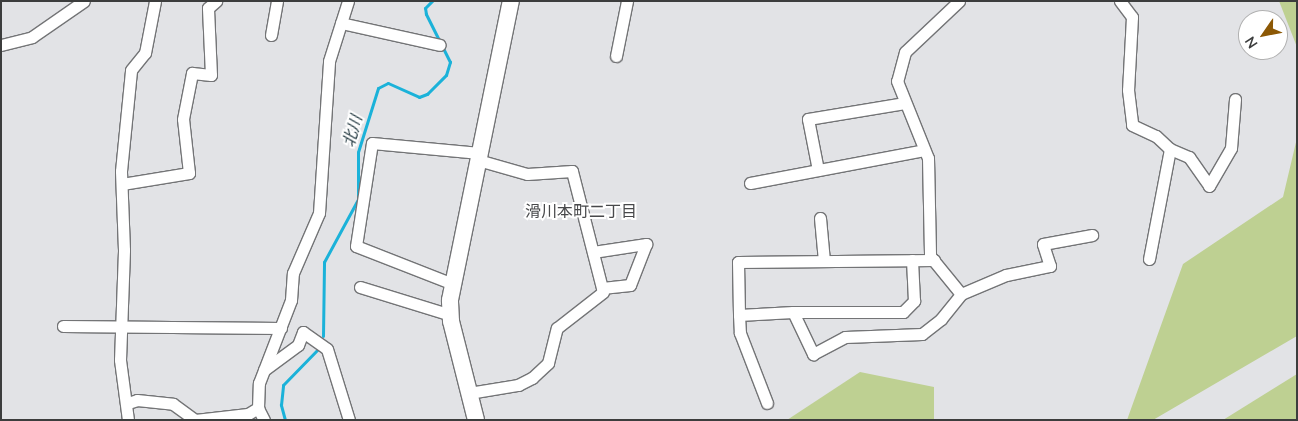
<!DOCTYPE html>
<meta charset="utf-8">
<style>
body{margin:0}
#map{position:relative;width:1298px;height:421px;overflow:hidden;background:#e2e3e6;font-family:Mulish,"Noto Sans JP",sans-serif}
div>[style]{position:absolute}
.green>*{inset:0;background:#bed092}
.stream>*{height:3px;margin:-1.5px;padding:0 1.5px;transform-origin:1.5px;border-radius:1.5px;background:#1bb2d9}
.roads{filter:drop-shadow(1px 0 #737476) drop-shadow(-1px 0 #737476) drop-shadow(0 1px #737476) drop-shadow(0 -1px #737476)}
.street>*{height:11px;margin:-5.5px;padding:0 5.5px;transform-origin:5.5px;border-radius:5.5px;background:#fff}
.secondary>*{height:16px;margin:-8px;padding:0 8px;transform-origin:8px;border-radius:8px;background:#fff}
span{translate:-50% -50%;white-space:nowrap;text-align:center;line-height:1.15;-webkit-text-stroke:4px #fff;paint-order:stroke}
.water-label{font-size:16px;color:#1e343c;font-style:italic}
.neighbourhood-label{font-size:16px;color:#48494b}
.frame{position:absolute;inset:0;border:2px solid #3c3d3d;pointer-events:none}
.north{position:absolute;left:1238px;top:10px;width:50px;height:50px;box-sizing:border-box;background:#fff;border:1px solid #b1b1b1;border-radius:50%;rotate:237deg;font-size:14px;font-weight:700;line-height:20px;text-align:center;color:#3c3d3d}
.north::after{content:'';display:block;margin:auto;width:18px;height:22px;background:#8c5805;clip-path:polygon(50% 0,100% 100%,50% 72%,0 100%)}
</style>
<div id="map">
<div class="green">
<i style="clip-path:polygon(1279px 1px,1297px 1px,1297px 47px)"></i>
<i style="clip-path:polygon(1297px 138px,1297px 336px,1153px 420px,1127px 420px,1183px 264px,1283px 197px)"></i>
<i style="clip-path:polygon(860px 372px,934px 387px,934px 420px,787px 420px)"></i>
<i style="clip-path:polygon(1297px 374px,1297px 420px,1223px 420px)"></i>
</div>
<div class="stream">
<i style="left:323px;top:336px;width:74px;rotate:-89.2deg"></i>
<i style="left:324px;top:262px;width:72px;rotate:-61.6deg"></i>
<i style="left:358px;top:199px;width:47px;rotate:-90deg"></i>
<i style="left:358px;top:152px;width:67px;rotate:-72.6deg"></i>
<i style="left:378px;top:88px;width:11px;rotate:-27deg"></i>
<i style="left:388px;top:83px;width:34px;rotate:24deg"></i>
<i style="left:419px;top:97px;width:9px;rotate:-21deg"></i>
<i style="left:427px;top:94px;width:27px;rotate:-45deg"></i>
<i style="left:446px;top:75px;width:14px;rotate:-73deg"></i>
<i style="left:450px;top:62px;width:54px;rotate:-116.6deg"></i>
<i style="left:426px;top:14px;width:6px;rotate:-99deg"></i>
<i style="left:425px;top:8px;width:10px;rotate:-45deg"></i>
<i style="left:285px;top:420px;width:16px;rotate:-105deg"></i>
<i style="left:281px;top:405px;width:20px;rotate:-84deg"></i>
<i style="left:283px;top:385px;width:52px;rotate:-45.8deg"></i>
</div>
<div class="roads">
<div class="street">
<i style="left:959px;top:1px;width:74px;rotate:136.6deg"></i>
<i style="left:905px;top:52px;width:30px;rotate:105deg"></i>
<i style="left:897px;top:81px;width:83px;rotate:68.1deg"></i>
<i style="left:928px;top:158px;width:98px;rotate:88.8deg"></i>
<i style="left:930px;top:256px;width:49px;rotate:50.8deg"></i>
<i style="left:961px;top:294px;width:49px;rotate:-22.9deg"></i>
<i style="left:1006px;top:275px;width:45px;rotate:-11.6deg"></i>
<i style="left:1050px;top:266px;width:23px;rotate:-108deg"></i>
<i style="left:1043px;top:244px;width:50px;rotate:-10.4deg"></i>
<i style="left:1120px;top:1px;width:20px;rotate:53deg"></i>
<i style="left:1132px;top:17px;width:73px;rotate:93.1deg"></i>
<i style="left:1128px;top:90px;width:35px;rotate:83deg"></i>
<i style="left:1132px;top:125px;width:26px;rotate:25deg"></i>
<i style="left:1156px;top:136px;width:19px;rotate:43deg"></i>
<i style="left:1170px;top:149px;width:112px;rotate:100.8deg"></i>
<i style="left:341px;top:23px;width:101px;rotate:12.5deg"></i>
<i style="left:271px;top:35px;width:35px;rotate:-80deg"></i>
<i style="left:1px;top:45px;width:32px;rotate:-14deg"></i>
<i style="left:32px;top:37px;width:63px;rotate:-34.7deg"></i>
<i style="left:616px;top:56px;width:56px;rotate:-78.7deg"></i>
<i style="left:1170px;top:149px;width:21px;rotate:23deg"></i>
<i style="left:1189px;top:157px;width:35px;rotate:55deg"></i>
<i style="left:1209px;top:186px;width:44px;rotate:-59.9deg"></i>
<i style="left:1231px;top:148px;width:49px;rotate:-85.3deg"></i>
<i style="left:818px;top:170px;width:52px;rotate:-101.1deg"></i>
<i style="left:808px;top:119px;width:98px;rotate:-9.4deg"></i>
<i style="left:750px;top:183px;width:173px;rotate:-10.7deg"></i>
<i style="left:122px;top:184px;width:68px;rotate:-9.3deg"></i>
<i style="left:189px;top:173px;width:54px;rotate:-96.3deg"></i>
<i style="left:183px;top:119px;width:47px;rotate:-78.9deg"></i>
<i style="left:192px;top:73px;width:19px;rotate:6deg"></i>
<i style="left:211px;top:75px;width:67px;rotate:-92.6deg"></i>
<i style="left:208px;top:8px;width:11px;rotate:-41deg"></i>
<i style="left:820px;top:218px;width:43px;rotate:84.7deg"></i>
<i style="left:593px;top:252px;width:54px;rotate:-8.6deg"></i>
<i style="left:646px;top:244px;width:44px;rotate:111.3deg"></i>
<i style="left:630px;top:285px;width:28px;rotate:174deg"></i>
<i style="left:934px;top:260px;width:196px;rotate:179.4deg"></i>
<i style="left:738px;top:262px;width:53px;rotate:88.9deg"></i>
<i style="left:739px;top:315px;width:54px;rotate:-3.2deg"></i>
<i style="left:793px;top:312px;width:47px;rotate:64.5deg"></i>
<i style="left:813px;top:354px;width:36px;rotate:-28deg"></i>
<i style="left:845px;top:337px;width:77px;rotate:-2.2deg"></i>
<i style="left:922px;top:334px;width:24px;rotate:-38deg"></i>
<i style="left:941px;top:319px;width:32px;rotate:-51deg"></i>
<i style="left:453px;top:284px;width:104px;rotate:-158.6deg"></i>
<i style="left:356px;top:246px;width:104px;rotate:-81.2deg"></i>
<i style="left:372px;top:143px;width:108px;rotate:5.3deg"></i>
<i style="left:360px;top:287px;width:95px;rotate:17.1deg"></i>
<i style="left:793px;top:312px;width:110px"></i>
<i style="left:903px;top:312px;width:16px;rotate:-45deg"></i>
<i style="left:914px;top:301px;width:41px;rotate:-92.8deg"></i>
<i style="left:739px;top:315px;width:18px;rotate:87deg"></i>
<i style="left:740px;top:333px;width:75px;rotate:68.9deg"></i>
<i style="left:63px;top:326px;width:218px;rotate:0.5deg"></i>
<i style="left:264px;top:370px;width:42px;rotate:-36.3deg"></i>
<i style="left:298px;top:345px;width:14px;rotate:-69deg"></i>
<i style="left:303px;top:332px;width:29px;rotate:35deg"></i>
<i style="left:327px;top:349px;width:74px;rotate:72.8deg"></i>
<i style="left:469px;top:393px;width:50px;rotate:-9.3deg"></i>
<i style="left:518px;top:385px;width:16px;rotate:-27deg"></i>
<i style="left:532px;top:378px;width:22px;rotate:-43deg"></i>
<i style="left:548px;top:363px;width:36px;rotate:-76deg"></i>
<i style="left:557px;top:328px;width:58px;rotate:-38deg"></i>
<i style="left:603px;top:292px;width:125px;rotate:-104.4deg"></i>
<i style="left:572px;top:171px;width:45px;rotate:176.2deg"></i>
<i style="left:527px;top:174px;width:51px;rotate:-164.1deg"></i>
<i style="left:128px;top:403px;width:9px;rotate:-18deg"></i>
<i style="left:137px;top:400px;width:36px;rotate:6deg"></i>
<i style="left:173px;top:404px;width:27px;rotate:36deg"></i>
<i style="left:128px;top:420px;width:61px;rotate:-97.6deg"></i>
<i style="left:120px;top:360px;width:110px;rotate:-87.9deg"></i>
<i style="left:124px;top:250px;width:79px;rotate:-92.2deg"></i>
<i style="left:121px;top:171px;width:101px;rotate:-84.3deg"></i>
<i style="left:131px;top:70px;width:22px;rotate:-51deg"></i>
<i style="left:145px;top:53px;width:53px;rotate:-79.1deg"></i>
<i style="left:195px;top:420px;width:53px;rotate:-6.5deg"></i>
<i style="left:248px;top:414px;width:12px;rotate:-31deg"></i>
<i style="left:264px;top:420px;width:13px;rotate:-117deg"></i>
<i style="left:258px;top:408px;width:25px;rotate:-88deg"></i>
<i style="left:259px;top:383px;width:89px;rotate:-68.9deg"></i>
<i style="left:291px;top:300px;width:27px;rotate:-86deg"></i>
<i style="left:293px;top:273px;width:65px;rotate:-66.6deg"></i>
<i style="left:319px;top:213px;width:152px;rotate:-86.2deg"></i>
<i style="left:329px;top:61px;width:63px;rotate:-72.4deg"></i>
</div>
<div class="secondary">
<i style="left:476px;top:420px;width:102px;rotate:-104.2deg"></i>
<i style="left:451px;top:321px;width:21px;rotate:-93deg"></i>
<i style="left:450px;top:300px;width:305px;rotate:-78.5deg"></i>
</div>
</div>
<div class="water-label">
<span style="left:352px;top:131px;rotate:-74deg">北川</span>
</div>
<div class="neighbourhood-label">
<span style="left:581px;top:211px">滑川本町二丁目</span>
</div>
<div class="frame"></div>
<div class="north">N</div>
</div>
